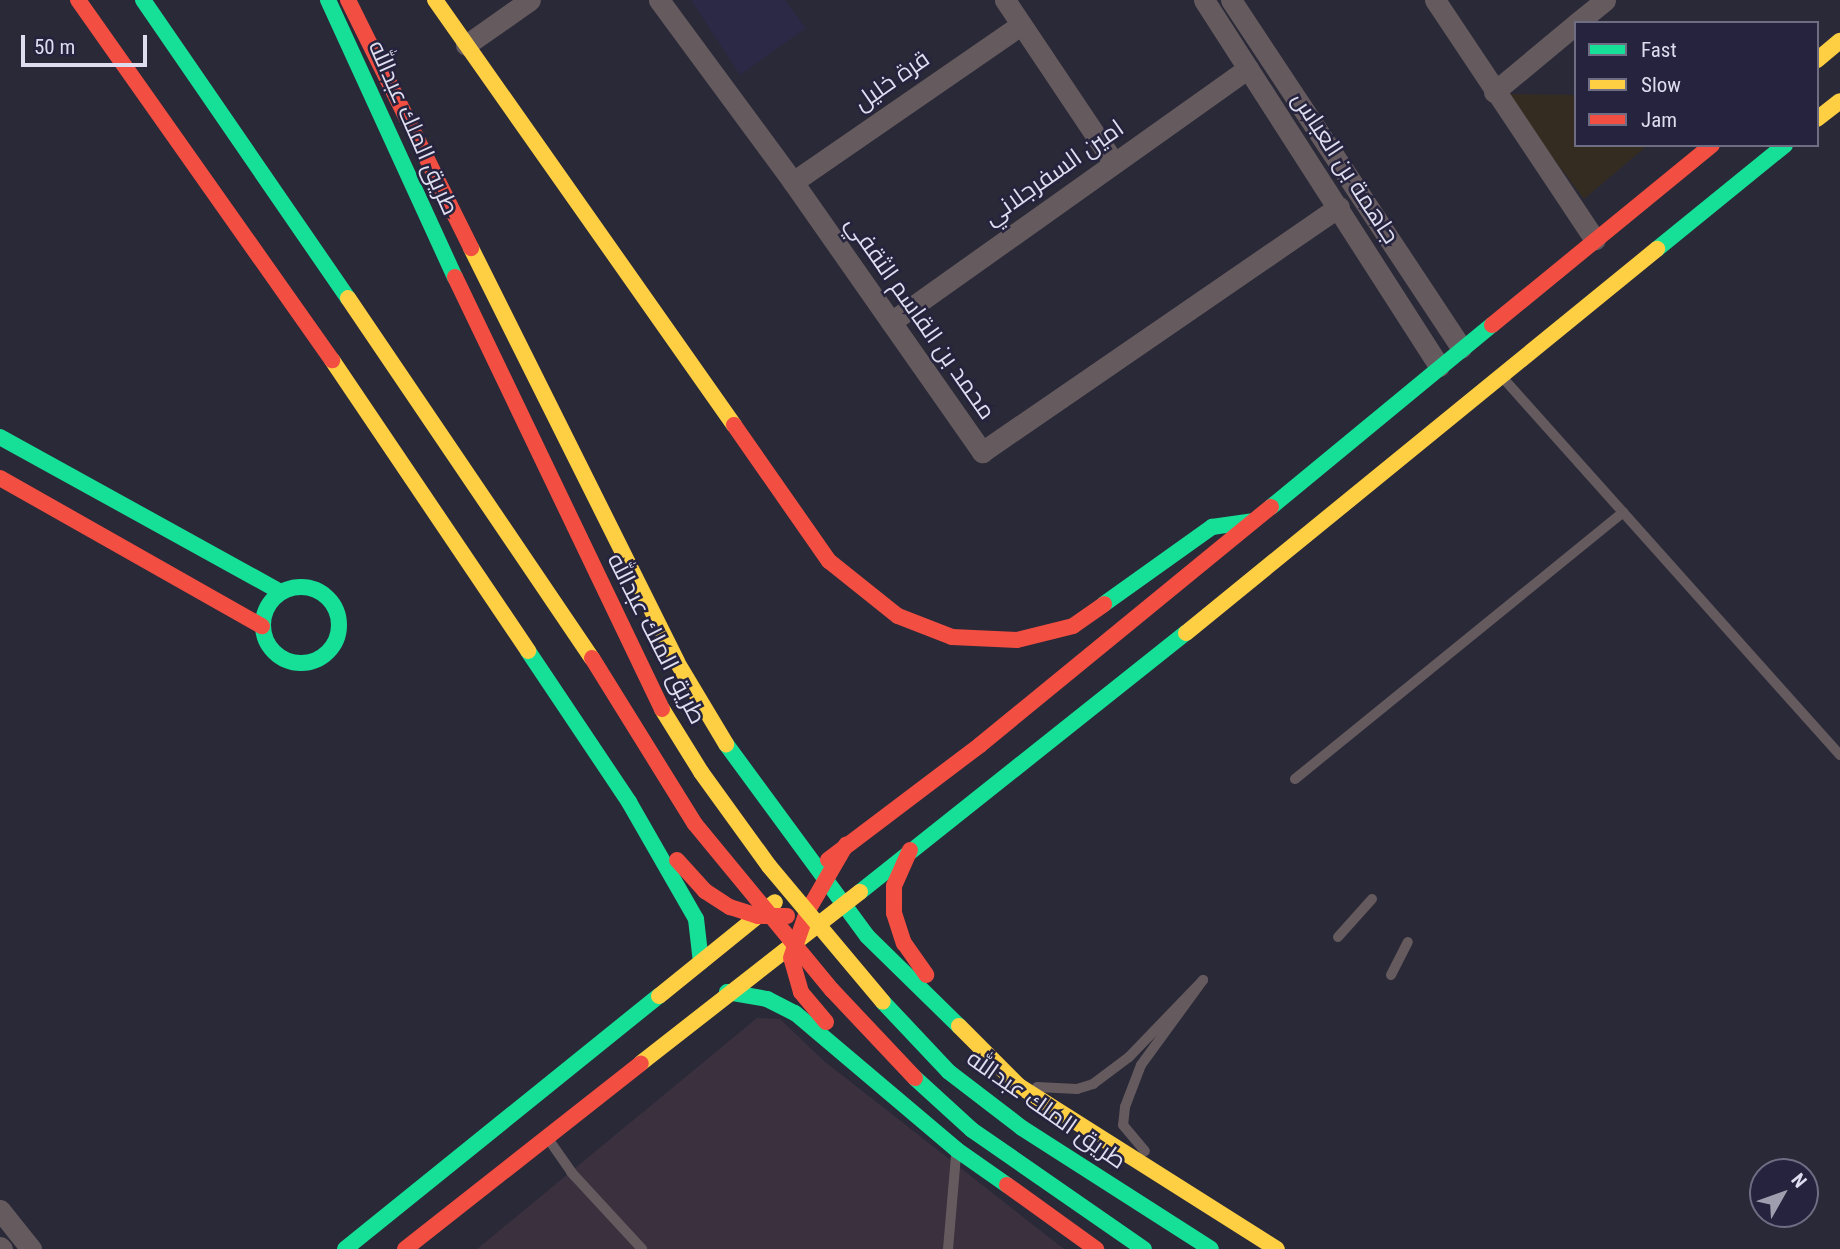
<!DOCTYPE html>
<meta charset="utf-8">
<style>
body{margin:0}
#map{position:relative;width:1840px;height:1249px;overflow:hidden;background:#2a2937;font-family:"Roboto Condensed",Cairo,sans-serif}
div>[style]{position:absolute}
.commercial>*{inset:0;background:#352c21}
.built>*{inset:0;background:#2c2947}
.medical>*{inset:0;background:#3b303d}
.lane>*{height:10px;margin:-5px;padding:0 5px;transform-origin:5px;border-radius:5px;background:#655a5e}
.street>*{height:21px;margin:-10.5px;padding:0 10.5px;transform-origin:10.5px;border-radius:10.5px;background:#655a5e}
.fast>*{height:16px;margin:-8px;padding:0 8px;transform-origin:8px;border-radius:8px;background:#16e098}
.fast>.ring{margin:-8px;padding:0;box-sizing:content-box;background:none;border:16px solid #16e098;border-radius:50%}
.slow>*{height:16px;margin:-8px;padding:0 8px;transform-origin:8px;border-radius:8px;background:#ffcf43}
.jam>*{height:16px;margin:-8px;padding:0 8px;transform-origin:8px;border-radius:8px;background:#f24e42}
.fast-bridge>*{height:16px;margin:-8px;padding:0 8px;transform-origin:8px;border-radius:8px;background:#16e098}
.slow-bridge>*{height:16px;margin:-8px;padding:0 8px;transform-origin:8px;border-radius:8px;background:#ffcf43}
.jam-bridge>*{height:16px;margin:-8px;padding:0 8px;transform-origin:8px;border-radius:8px;background:#f24e42}
span{translate:-50% -50%;white-space:nowrap;text-align:center;line-height:1.15;-webkit-text-stroke:5px #25233d;paint-order:stroke}
.street-label{font-size:24px;color:#ddddef}
.legend{position:absolute;left:1574px;top:21px;width:245px;height:126px;box-sizing:border-box;background:#25233d;border:2px solid #6f6d84;margin:0;padding:9px 12px;list-style:none;font-size:21px;color:#ddddef}
.legend li{display:flex;align-items:center;gap:14px;height:35px}
.legend b{width:35px;border:2px solid #6f6d84}
.north{position:absolute;left:1749px;top:1158px;width:70px;height:70px;box-sizing:border-box;background:#25233d;border:2px solid #6f6d84;border-radius:50%;rotate:50deg;font-size:19px;font-weight:700;line-height:28px;text-align:center;color:#ddddef}
.north::after{content:'';display:block;margin:auto;width:24px;height:32px;background:#9e9eaf;clip-path:polygon(50% 0,100% 100%,50% 72%,0 100%)}
.scale{position:absolute;left:21px;top:35px;width:126px;height:32px;box-sizing:border-box;border:4px solid #ddddef;border-top:0;padding-left:9px;font-size:21px;line-height:24px;white-space:nowrap;color:#ddddef;-webkit-text-stroke:5px #25233d;paint-order:stroke}
</style>
<div id="map">
<div class="commercial">
<i style="clip-path:polygon(1505px 94px,1576px 95px,1576px 145px,1648px 145px,1584px 199px)"></i>
</div>
<div class="built">
<i style="clip-path:polygon(691px 0,785px 0,806px 28px,740px 75px)"></i>
</div>
<div class="medical">
<i style="clip-path:polygon(757px 1018px,780px 1019px,824px 1061px,1064px 1249px,477px 1249px)"></i>
</div>
<div class="lane">
<i style="left:1503px;top:378px;width:506px;rotate:48.21deg"></i>
<i style="left:1295px;top:779px;width:423px;rotate:-39.1deg"></i>
<i style="left:1338px;top:937px;width:51px;rotate:-48.2deg"></i>
<i style="left:1391px;top:975px;width:37px;rotate:-63deg"></i>
<i style="left:1037px;top:1087px;width:40px;rotate:2.9deg"></i>
<i style="left:1077px;top:1089px;width:17px;rotate:-17deg"></i>
<i style="left:1093px;top:1084px;width:45px;rotate:-36.9deg"></i>
<i style="left:1129px;top:1057px;width:107px;rotate:-46.1deg"></i>
<i style="left:1203px;top:980px;width:105px;rotate:126.1deg"></i>
<i style="left:1141px;top:1065px;width:45px;rotate:110.9deg"></i>
<i style="left:1125px;top:1107px;width:18px;rotate:96deg"></i>
<i style="left:1123px;top:1125px;width:34px;rotate:50deg"></i>
<i style="left:549px;top:1140px;width:39px;rotate:55deg"></i>
<i style="left:571px;top:1172px;width:105px;rotate:47.3deg"></i>
<i style="left:948px;top:1249px;width:93px;rotate:-85.1deg"></i>
</div>
<div class="street">
<i style="left:659px;top:0;width:226px;rotate:53.6deg"></i>
<i style="left:793px;top:182px;width:330px;rotate:55deg"></i>
<i style="left:982px;top:452px;width:433px;rotate:-34.5deg"></i>
<i style="left:1005px;top:0;width:196px;rotate:56.2deg"></i>
<i style="left:1204px;top:0;width:435px;rotate:57.3deg"></i>
<i style="left:1231px;top:0;width:417px;rotate:56.5deg"></i>
<i style="left:1435px;top:0;width:288px;rotate:56.3deg"></i>
<i style="left:1577px;top:23px;width:36px;rotate:-39deg"></i>
<i style="left:466px;top:45px;width:78px;rotate:-35.1deg"></i>
<i style="left:1494px;top:92px;width:107px;rotate:-39.7deg"></i>
<i style="left:793px;top:182px;width:277px;rotate:-34.6deg"></i>
<i style="left:891px;top:322px;width:438px;rotate:-35.4deg"></i>
<i style="left:0;top:1210px;width:50px;rotate:51.5deg"></i>
<i style="left:0;top:1247px;width:3px;rotate:45deg"></i>
</div>
<div class="fast">
<i style="left:143px;top:0;width:362px;rotate:55.5deg"></i>
<i style="left:328px;top:0;width:305px;rotate:65.4deg"></i>
<i style="left:1657px;top:249px;width:165px;rotate:-39.1deg"></i>
<i style="left:0;top:437px;width:321px;rotate:28.9deg"></i>
<i style="left:1271px;top:507px;width:286px;rotate:-39.5deg"></i>
<i class="ring" style="left:263px;top:587px;width:60px;height:60px"></i>
<i style="left:1104px;top:604px;width:133px;rotate:-35.5deg"></i>
<i style="left:1212px;top:527px;width:41px;rotate:-8.3deg"></i>
<i style="left:528px;top:651px;width:182px;rotate:56.2deg"></i>
<i style="left:629px;top:802px;width:135px;rotate:60.2deg"></i>
<i style="left:696px;top:919px;width:43px;rotate:83.4deg"></i>
<i style="left:726px;top:744px;width:238px;rotate:53.7deg"></i>
<i style="left:867px;top:936px;width:129px;rotate:44.4deg"></i>
<i style="left:860px;top:892px;width:416px;rotate:-38.5deg"></i>
<i style="left:727px;top:992px;width:41px;rotate:9.9deg"></i>
<i style="left:767px;top:999px;width:31px;rotate:27deg"></i>
<i style="left:795px;top:1013px;width:212px;rotate:40.2deg"></i>
<i style="left:957px;top:1150px;width:61px;rotate:35deg"></i>
<i style="left:345px;top:1249px;width:403px;rotate:-38.9deg"></i>
</div>
<div class="slow">
<i style="left:435px;top:0;width:520px;rotate:54.87deg"></i>
<i style="left:1817px;top:60px;width:30px;rotate:-40deg"></i>
<i style="left:1817px;top:119px;width:29px;rotate:-38deg"></i>
<i style="left:471px;top:248px;width:462px;rotate:63.5deg"></i>
<i style="left:677px;top:662px;width:96px;rotate:59.1deg"></i>
<i style="left:332px;top:360px;width:351px;rotate:56deg"></i>
<i style="left:1186px;top:633px;width:608px;rotate:-39.19deg"></i>
<i style="left:659px;top:996px;width:149px;rotate:-39deg"></i>
<i style="left:959px;top:1026px;width:85px;rotate:45deg"></i>
<i style="left:1019px;top:1086px;width:305px;rotate:32.3deg"></i>
<i style="left:641px;top:1063px;width:278px;rotate:-38deg"></i>
</div>
<div class="jam">
<i style="left:78px;top:0;width:441px;rotate:54.8deg"></i>
<i style="left:348px;top:0;width:277px;rotate:63.6deg"></i>
<i style="left:1492px;top:325px;width:284px;rotate:-39.3deg"></i>
<i style="left:734px;top:425px;width:166px;rotate:55.1deg"></i>
<i style="left:829px;top:561px;width:88px;rotate:38.6deg"></i>
<i style="left:898px;top:616px;width:58px;rotate:21.3deg"></i>
<i style="left:952px;top:637px;width:65px;rotate:2.6deg"></i>
<i style="left:1017px;top:640px;width:58px;rotate:-14deg"></i>
<i style="left:1073px;top:626px;width:38px;rotate:-35deg"></i>
<i style="left:0;top:478px;width:301px;rotate:29.5deg"></i>
<i style="left:910px;top:850px;width:39px;rotate:114deg"></i>
<i style="left:894px;top:886px;width:27px;rotate:90deg"></i>
<i style="left:894px;top:913px;width:32px;rotate:72deg"></i>
<i style="left:904px;top:943px;width:39px;rotate:55deg"></i>
<i style="left:677px;top:860px;width:42px;rotate:47.9deg"></i>
<i style="left:705px;top:891px;width:30px;rotate:33deg"></i>
<i style="left:730px;top:907px;width:29px;rotate:18deg"></i>
<i style="left:758px;top:916px;width:29px"></i>
<i style="left:828px;top:860px;width:191px;rotate:-37.1deg"></i>
<i style="left:980px;top:745px;width:376px;rotate:-39.3deg"></i>
<i style="left:826px;top:1022px;width:39px;rotate:-130deg"></i>
<i style="left:801px;top:992px;width:35px;rotate:-106deg"></i>
<i style="left:791px;top:958px;width:49px;rotate:-70.8deg"></i>
<i style="left:807px;top:912px;width:78px;rotate:-59.8deg"></i>
<i style="left:1007px;top:1185px;width:110px;rotate:35.7deg"></i>
<i style="left:405px;top:1249px;width:300px;rotate:-38.2deg"></i>
</div>
<div class="fast-bridge">
<i style="left:883px;top:1002px;width:96px;rotate:46.7deg"></i>
<i style="left:949px;top:1072px;width:92px;rotate:37.5deg"></i>
<i style="left:1022px;top:1128px;width:224px;rotate:32.6deg"></i>
<i style="left:915px;top:1078px;width:77px;rotate:42.4deg"></i>
<i style="left:972px;top:1130px;width:209px;rotate:34.7deg"></i>
</div>
<div class="slow-bridge">
<i style="left:348px;top:298px;width:435px;rotate:55.9deg"></i>
<i style="left:662px;top:709px;width:74px;rotate:58.2deg"></i>
<i style="left:701px;top:772px;width:116px;rotate:54.1deg"></i>
<i style="left:769px;top:866px;width:177px;rotate:50deg"></i>
</div>
<div class="jam-bridge">
<i style="left:455px;top:277px;width:479px;rotate:64.4deg"></i>
<i style="left:592px;top:658px;width:195px;rotate:58.2deg"></i>
<i style="left:695px;top:824px;width:215px;rotate:50.5deg"></i>
<i style="left:832px;top:990px;width:121px;rotate:46.7deg"></i>
</div>
<div class="street-label">
<span style="left:892px;top:81px;rotate:-35deg">قرة خليل</span>
<span style="left:413px;top:128px;rotate:66deg">طريق الملك عبدالله</span>
<span style="left:1345px;top:168px;rotate:57deg">جاهمة بن العباس</span>
<span style="left:1054px;top:173px;rotate:-35deg">امين السفرجلاني</span>
<span style="left:920px;top:318px;rotate:55deg">محمد بن القاسم الثقفي</span>
<span style="left:656px;top:639px;rotate:63deg">طريق الملك عبدالله</span>
<span style="left:1046px;top:1110px;rotate:35deg">طريق الملك عبدالله</span>
</div>
<ul class="legend">
<li><b style="height:9px;background:#16e098"></b>Fast</li>
<li><b style="height:9px;background:#ffcf43"></b>Slow</li>
<li><b style="height:9px;background:#f24e42"></b>Jam</li>
</ul>
<div class="north">N</div>
<div class="scale">50 m</div>
</div>
